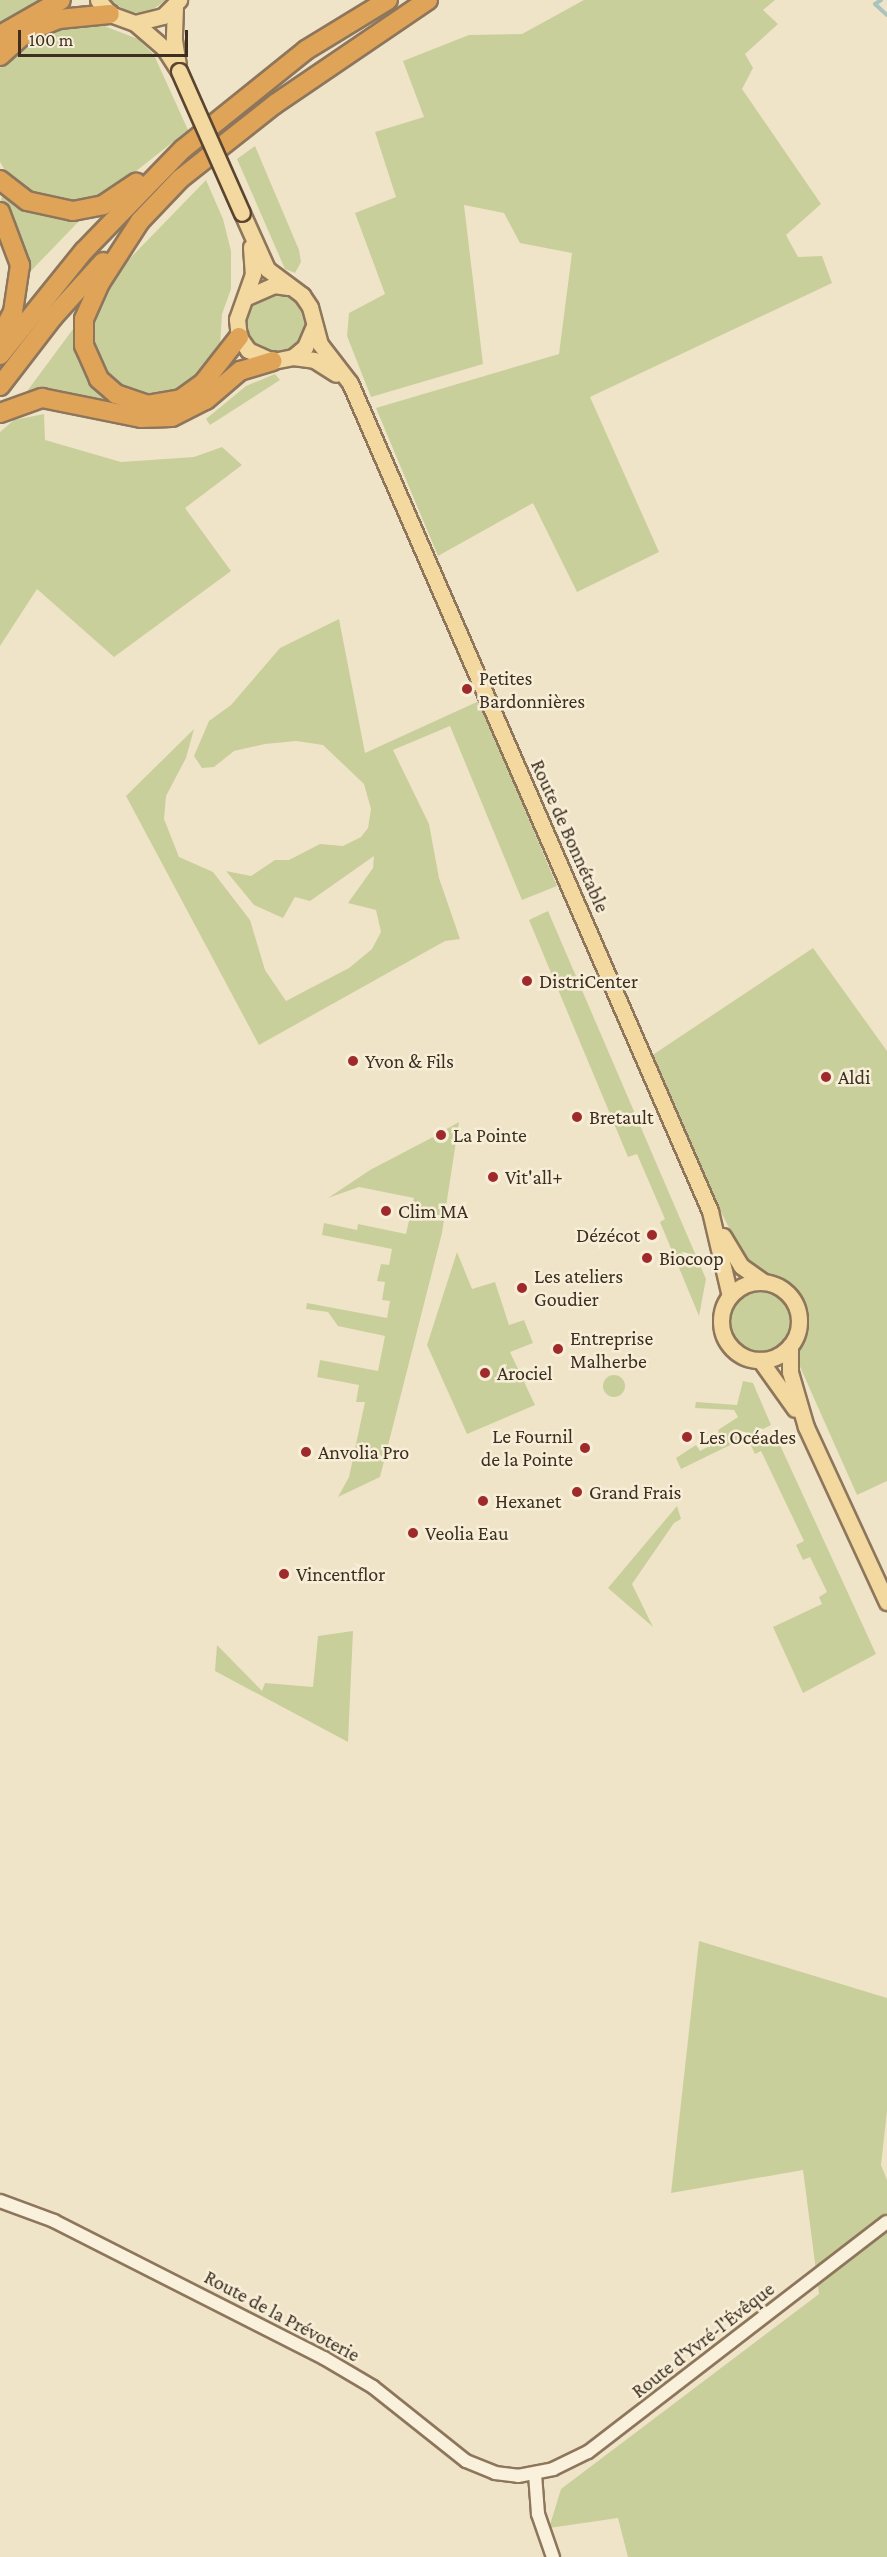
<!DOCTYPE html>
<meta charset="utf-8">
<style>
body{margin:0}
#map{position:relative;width:887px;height:2557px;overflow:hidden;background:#f0e4c8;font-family:"Crimson Pro",serif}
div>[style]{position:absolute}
.green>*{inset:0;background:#c9cf9b}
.round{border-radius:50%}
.stream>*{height:4px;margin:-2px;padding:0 2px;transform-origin:2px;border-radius:2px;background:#a9c4bc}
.roads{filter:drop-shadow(2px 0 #8d765c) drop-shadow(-2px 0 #8d765c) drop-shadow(0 2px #8d765c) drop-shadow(0 -2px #8d765c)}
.minor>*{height:12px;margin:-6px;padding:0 6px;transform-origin:6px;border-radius:6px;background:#faf1dc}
.major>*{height:15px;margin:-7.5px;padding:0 7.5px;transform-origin:7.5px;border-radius:7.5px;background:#f3d9a0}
.major>.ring{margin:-7.5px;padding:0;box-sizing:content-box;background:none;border:15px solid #f3d9a0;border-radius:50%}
.highway>*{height:18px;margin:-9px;padding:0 9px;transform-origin:9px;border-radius:9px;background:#e0a458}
.bridges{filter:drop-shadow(2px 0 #5b4430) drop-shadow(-2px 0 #5b4430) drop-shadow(0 2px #5b4430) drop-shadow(0 -2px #5b4430)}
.major-bridge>*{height:15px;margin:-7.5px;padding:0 7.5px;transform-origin:7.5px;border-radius:7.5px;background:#f3d9a0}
.dots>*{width:16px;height:16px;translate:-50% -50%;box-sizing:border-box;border:3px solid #f7eed8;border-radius:50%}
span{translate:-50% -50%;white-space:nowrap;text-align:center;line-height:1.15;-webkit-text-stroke:5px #f7eed8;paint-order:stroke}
.poi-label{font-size:20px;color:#3d2e20}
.left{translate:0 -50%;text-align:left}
.right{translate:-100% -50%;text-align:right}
.street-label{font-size:20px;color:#3d2e20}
.scale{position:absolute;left:18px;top:30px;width:170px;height:27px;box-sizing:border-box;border:3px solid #3d2e20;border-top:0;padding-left:8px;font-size:18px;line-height:21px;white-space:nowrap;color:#3d2e20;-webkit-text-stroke:4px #f7eed8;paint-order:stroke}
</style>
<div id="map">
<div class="green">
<i style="clip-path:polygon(0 0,40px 0,0 24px)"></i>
<i style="clip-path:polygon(110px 0,166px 0,151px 11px,138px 13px,126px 11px)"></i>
<i style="clip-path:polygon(584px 0,775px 0,763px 10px,778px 24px,745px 54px,753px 68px,742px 89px,821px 204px,786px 235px,798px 257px,822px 256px,832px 283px,590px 397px,659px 552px,577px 592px,533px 503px,438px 556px,376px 408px,559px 354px,572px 253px,520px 243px,504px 213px,464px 205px,483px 364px,371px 397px,347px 336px,349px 313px,385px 294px,355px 213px,396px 197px,375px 132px,424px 117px,403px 61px,469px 35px,522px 34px)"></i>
<i style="clip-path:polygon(94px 22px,138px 39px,154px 55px,188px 130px,116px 187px,82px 202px,50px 201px,30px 192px,6px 172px,0 162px,0 68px,14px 47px,41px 34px)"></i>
<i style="clip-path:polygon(255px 146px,299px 250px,301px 262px,295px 273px,285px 269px,237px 159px)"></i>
<i style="clip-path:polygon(206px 180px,223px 219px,231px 251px,231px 289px,222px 314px,220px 347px,210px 364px,182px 387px,148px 396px,133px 392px,116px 383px,101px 367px,89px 334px,91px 318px,107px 282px)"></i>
<i style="clip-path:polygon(3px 194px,33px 211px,82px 218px,27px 275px,21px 237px,0 202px)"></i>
<i class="round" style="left:245px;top:293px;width:60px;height:60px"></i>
<i style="clip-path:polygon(76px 325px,77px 346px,131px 408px,63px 392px,25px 394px)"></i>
<i style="clip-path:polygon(275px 374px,280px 380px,210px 425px,206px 419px,246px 386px)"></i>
<i style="clip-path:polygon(44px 414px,45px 440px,121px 462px,194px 457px,222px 447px,242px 465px,185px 508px,231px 571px,114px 657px,37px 589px,0 646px,0 432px,14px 420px)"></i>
<i style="clip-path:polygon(339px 619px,365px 753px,479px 701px,557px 886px,522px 900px,450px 726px,393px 750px,429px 824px,439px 878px,460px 939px,445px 941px,259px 1045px,126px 796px,194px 729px,186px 758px,166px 796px,164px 819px,179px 857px,213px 872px,250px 920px,265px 970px,286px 1001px,349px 968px,372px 949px,381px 932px,376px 910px,348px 903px,373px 868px,374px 856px,310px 901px,295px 897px,283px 918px,254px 905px,226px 871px,251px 876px,275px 860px,289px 860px,320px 844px,343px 846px,361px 837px,368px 828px,371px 809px,364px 784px,323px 745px,296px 741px,265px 744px,234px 751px,214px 767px,202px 768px,194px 756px,209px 721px,231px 705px,280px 648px)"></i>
<i style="clip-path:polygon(548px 911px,706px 1279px,699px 1316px,660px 1222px,665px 1219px,637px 1154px,628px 1157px,529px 920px)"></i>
<i style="clip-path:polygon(813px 948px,887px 1051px,887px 1481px,857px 1495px,797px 1360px,807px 1328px,800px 1293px,785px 1280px,754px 1269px,744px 1258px,645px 1060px)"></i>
<i style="clip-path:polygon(459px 1122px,442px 1233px,380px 1477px,338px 1497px,349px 1477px,365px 1402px,356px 1402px,359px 1385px,317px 1377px,320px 1360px,378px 1371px,385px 1336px,338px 1326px,328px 1312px,306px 1309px,307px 1303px,387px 1318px,390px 1301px,382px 1300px,385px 1282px,377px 1281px,381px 1264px,389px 1265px,392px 1249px,322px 1235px,324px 1223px,357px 1230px,358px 1224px,406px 1234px,414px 1198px,359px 1187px,328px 1198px,370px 1170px,437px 1135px,439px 1138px,444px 1135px,443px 1131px)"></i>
<i style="clip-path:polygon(457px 1252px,472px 1289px,495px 1282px,509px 1325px,524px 1320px,533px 1343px,510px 1352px,535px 1405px,467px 1434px,427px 1345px)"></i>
<i class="round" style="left:728px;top:1290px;width:64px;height:64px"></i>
<i class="round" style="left:603px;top:1375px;width:22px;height:22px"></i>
<i style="clip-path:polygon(743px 1381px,753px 1383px,771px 1425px,681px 1469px,676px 1458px,696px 1445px,700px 1451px,721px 1440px,718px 1430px,738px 1417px,734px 1410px,695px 1408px,696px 1402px,737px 1405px)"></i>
<i style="clip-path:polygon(774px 1432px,876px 1654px,803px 1693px,773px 1627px,822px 1604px,819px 1597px,827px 1592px,810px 1557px,803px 1560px,796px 1545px,804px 1541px,761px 1451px,755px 1454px,750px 1443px)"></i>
<i style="clip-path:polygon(677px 1506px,681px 1519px,674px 1523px,632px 1584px,653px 1627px,608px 1588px)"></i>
<i style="clip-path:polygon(353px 1631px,348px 1742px,215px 1671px,217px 1645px,262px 1691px,265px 1683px,313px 1687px,318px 1636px)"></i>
<i style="clip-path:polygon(699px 1941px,887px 1998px,887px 2111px,881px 2165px,887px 2180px,887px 2557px,628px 2557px,618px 2518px,549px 2528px,561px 2489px,819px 2294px,803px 2170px,671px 2193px)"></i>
</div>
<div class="stream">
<i style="left:881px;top:0;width:7px;rotate:146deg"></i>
<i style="left:875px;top:4px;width:16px;rotate:43deg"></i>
</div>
<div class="roads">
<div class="minor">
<i style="left:0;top:2201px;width:58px;rotate:20.3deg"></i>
<i style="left:54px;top:2221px;width:303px;rotate:26.9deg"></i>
<i style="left:324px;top:2358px;width:57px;rotate:30.6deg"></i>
<i style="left:373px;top:2387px;width:119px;rotate:38.5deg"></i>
<i style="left:466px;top:2461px;width:31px;rotate:22deg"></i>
<i style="left:495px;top:2473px;width:23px;rotate:7deg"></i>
<i style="left:518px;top:2476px;width:36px;rotate:-11deg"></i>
<i style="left:553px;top:2469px;width:39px;rotate:-26deg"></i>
<i style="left:588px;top:2452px;width:377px;rotate:-37.6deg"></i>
<i style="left:535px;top:2474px;width:40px;rotate:85.7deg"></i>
<i style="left:538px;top:2514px;width:46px;rotate:70.8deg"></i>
</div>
<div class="major">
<i style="left:98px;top:0;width:18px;rotate:49deg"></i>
<i style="left:110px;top:14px;width:27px;rotate:20deg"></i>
<i style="left:135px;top:23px;width:29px;rotate:-14deg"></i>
<i style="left:163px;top:16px;width:23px;rotate:-45deg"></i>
<i style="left:175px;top:6px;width:34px;rotate:92deg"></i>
<i style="left:174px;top:40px;width:25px;rotate:81deg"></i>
<i style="left:135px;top:23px;width:38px;rotate:41deg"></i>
<i style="left:164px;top:48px;width:27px;rotate:57deg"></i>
<i style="left:242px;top:213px;width:61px;rotate:65.9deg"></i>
<i style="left:267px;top:269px;width:44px;rotate:36.6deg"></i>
<i style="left:302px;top:295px;width:14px;rotate:56deg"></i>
<i style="left:310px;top:307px;width:38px;rotate:75deg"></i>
<i style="left:320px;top:344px;width:49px;rotate:52.4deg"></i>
<i style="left:350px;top:383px;width:903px;rotate:66.5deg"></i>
<i style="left:710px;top:1211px;width:87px;rotate:76.8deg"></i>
<i style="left:251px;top:247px;width:27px;rotate:86deg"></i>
<i style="left:253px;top:274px;width:48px;rotate:109.6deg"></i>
<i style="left:237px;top:319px;width:18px;rotate:84deg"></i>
<i style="left:239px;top:337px;width:16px;rotate:55deg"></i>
<i style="left:248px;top:350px;width:27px;rotate:24deg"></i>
<i style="left:273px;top:361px;width:20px;rotate:-11deg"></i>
<i style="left:293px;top:357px;width:16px;rotate:-40deg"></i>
<i style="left:305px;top:347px;width:21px;rotate:-67deg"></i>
<i style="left:247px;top:297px;width:30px;rotate:-24deg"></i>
<i style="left:274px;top:285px;width:14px;rotate:8deg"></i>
<i style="left:293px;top:357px;width:21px;rotate:8deg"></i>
<i style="left:314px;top:360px;width:26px;rotate:32deg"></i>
<i style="left:723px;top:1236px;width:35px;rotate:59deg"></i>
<i style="left:741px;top:1266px;width:28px;rotate:35deg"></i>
<i class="ring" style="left:721px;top:1282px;width:63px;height:63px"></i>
<i style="left:790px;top:1346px;width:26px;rotate:90deg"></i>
<i style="left:790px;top:1372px;width:57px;rotate:73.8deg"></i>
<i style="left:806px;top:1427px;width:193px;rotate:65.2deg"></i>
<i style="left:760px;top:1360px;width:60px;rotate:54.5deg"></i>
</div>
<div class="highway">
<i style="left:0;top:35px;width:70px;rotate:-29.8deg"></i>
<i style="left:0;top:56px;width:28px;rotate:-42deg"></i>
<i style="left:21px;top:37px;width:23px;rotate:-29deg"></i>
<i style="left:41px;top:26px;width:19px;rotate:-21deg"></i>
<i style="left:59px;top:19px;width:51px;rotate:-5.6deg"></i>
<i style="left:0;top:180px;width:34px;rotate:38deg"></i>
<i style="left:27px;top:201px;width:47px;rotate:12.3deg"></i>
<i style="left:73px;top:211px;width:31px;rotate:-11deg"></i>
<i style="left:103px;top:205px;width:40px;rotate:-34deg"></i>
<i style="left:0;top:212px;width:57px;rotate:69.3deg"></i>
<i style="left:20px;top:265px;width:48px;rotate:98.5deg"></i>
<i style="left:13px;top:312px;width:27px;rotate:118deg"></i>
<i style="left:239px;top:337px;width:58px;rotate:128deg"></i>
<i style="left:203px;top:383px;width:27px;rotate:144deg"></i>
<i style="left:181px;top:399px;width:34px;rotate:170deg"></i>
<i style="left:148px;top:405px;width:34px;rotate:-161deg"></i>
<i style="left:116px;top:394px;width:23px;rotate:-139deg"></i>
<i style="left:99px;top:379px;width:36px;rotate:-114deg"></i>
<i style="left:84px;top:346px;width:27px;rotate:-90deg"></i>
<i style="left:84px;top:319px;width:39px;rotate:-66deg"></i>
<i style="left:100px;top:283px;width:74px;rotate:-57.2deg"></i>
<i style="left:140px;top:221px;width:58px;rotate:-46.4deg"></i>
<i style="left:180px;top:179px;width:121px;rotate:-38.3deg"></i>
<i style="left:275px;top:104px;width:185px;rotate:-34.2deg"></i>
<i style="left:0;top:355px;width:134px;rotate:-51.1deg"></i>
<i style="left:84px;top:251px;width:142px;rotate:-45.9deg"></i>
<i style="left:183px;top:149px;width:158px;rotate:-38.8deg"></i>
<i style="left:306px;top:50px;width:96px;rotate:-31.4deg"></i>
<i style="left:0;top:386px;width:88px;rotate:-52.4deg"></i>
<i style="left:54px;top:316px;width:73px;rotate:-47.8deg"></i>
<i style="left:0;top:413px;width:45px;rotate:-19.7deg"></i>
<i style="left:42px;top:398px;width:101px;rotate:11.4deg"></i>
<i style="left:141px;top:418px;width:31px;rotate:-2deg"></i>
<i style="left:172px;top:417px;width:38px;rotate:-27deg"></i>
<i style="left:206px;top:400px;width:45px;rotate:-40.5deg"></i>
<i style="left:240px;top:371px;width:34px;rotate:-17deg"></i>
</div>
</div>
<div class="bridges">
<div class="major-bridge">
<i style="left:179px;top:71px;width:155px;rotate:66.1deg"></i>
</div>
</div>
<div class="dots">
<i style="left:467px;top:689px;background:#9e2a2b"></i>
<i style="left:527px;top:981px;background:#9e2a2b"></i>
<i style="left:353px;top:1061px;background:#9e2a2b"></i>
<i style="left:826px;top:1077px;background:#9e2a2b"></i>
<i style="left:577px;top:1117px;background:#9e2a2b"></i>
<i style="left:441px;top:1135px;background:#9e2a2b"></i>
<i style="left:493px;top:1177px;background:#9e2a2b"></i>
<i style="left:386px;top:1211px;background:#9e2a2b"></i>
<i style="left:652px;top:1235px;background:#9e2a2b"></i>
<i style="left:647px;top:1258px;background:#9e2a2b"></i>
<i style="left:522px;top:1288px;background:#9e2a2b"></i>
<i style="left:558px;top:1349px;background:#9e2a2b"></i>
<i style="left:485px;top:1373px;background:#9e2a2b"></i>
<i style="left:687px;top:1437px;background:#9e2a2b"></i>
<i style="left:585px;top:1448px;background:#9e2a2b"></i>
<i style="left:306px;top:1452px;background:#9e2a2b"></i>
<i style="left:577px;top:1492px;background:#9e2a2b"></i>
<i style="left:483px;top:1501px;background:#9e2a2b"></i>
<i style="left:413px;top:1533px;background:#9e2a2b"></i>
<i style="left:284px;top:1574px;background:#9e2a2b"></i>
</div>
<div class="poi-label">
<span class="left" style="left:479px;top:690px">Petites<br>Bardonnières</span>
<span class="left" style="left:539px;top:981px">DistriCenter</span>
<span class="left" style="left:365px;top:1061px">Yvon &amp; Fils</span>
<span class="left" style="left:838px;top:1077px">Aldi</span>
<span class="left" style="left:589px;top:1117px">Bretault</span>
<span class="left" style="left:453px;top:1135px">La Pointe</span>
<span class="left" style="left:505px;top:1177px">Vit'all+</span>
<span class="left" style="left:398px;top:1211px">Clim MA</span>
<span class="right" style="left:640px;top:1235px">Dézécot</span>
<span class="left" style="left:659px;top:1258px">Biocoop</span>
<span class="left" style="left:534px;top:1288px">Les ateliers<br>Goudier</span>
<span class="left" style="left:570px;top:1350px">Entreprise<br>Malherbe</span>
<span class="left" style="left:497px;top:1373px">Arociel</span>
<span class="right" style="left:573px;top:1448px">Le Fournil<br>de la Pointe</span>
<span class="left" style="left:699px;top:1437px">Les Océades</span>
<span class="left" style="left:318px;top:1452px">Anvolia Pro</span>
<span class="left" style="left:589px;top:1492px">Grand Frais</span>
<span class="left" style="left:495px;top:1501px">Hexanet</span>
<span class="left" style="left:425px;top:1533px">Veolia Eau</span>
<span class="left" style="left:296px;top:1574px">Vincentflor</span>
</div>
<div class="street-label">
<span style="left:570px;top:836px;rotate:66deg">Route de Bonnétable</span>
<span style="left:282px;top:2316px;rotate:28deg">Route de la Prévoterie</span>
<span style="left:703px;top:2340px;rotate:-38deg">Route d'Yvré-l'Évêque</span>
</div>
<div class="scale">100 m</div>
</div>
